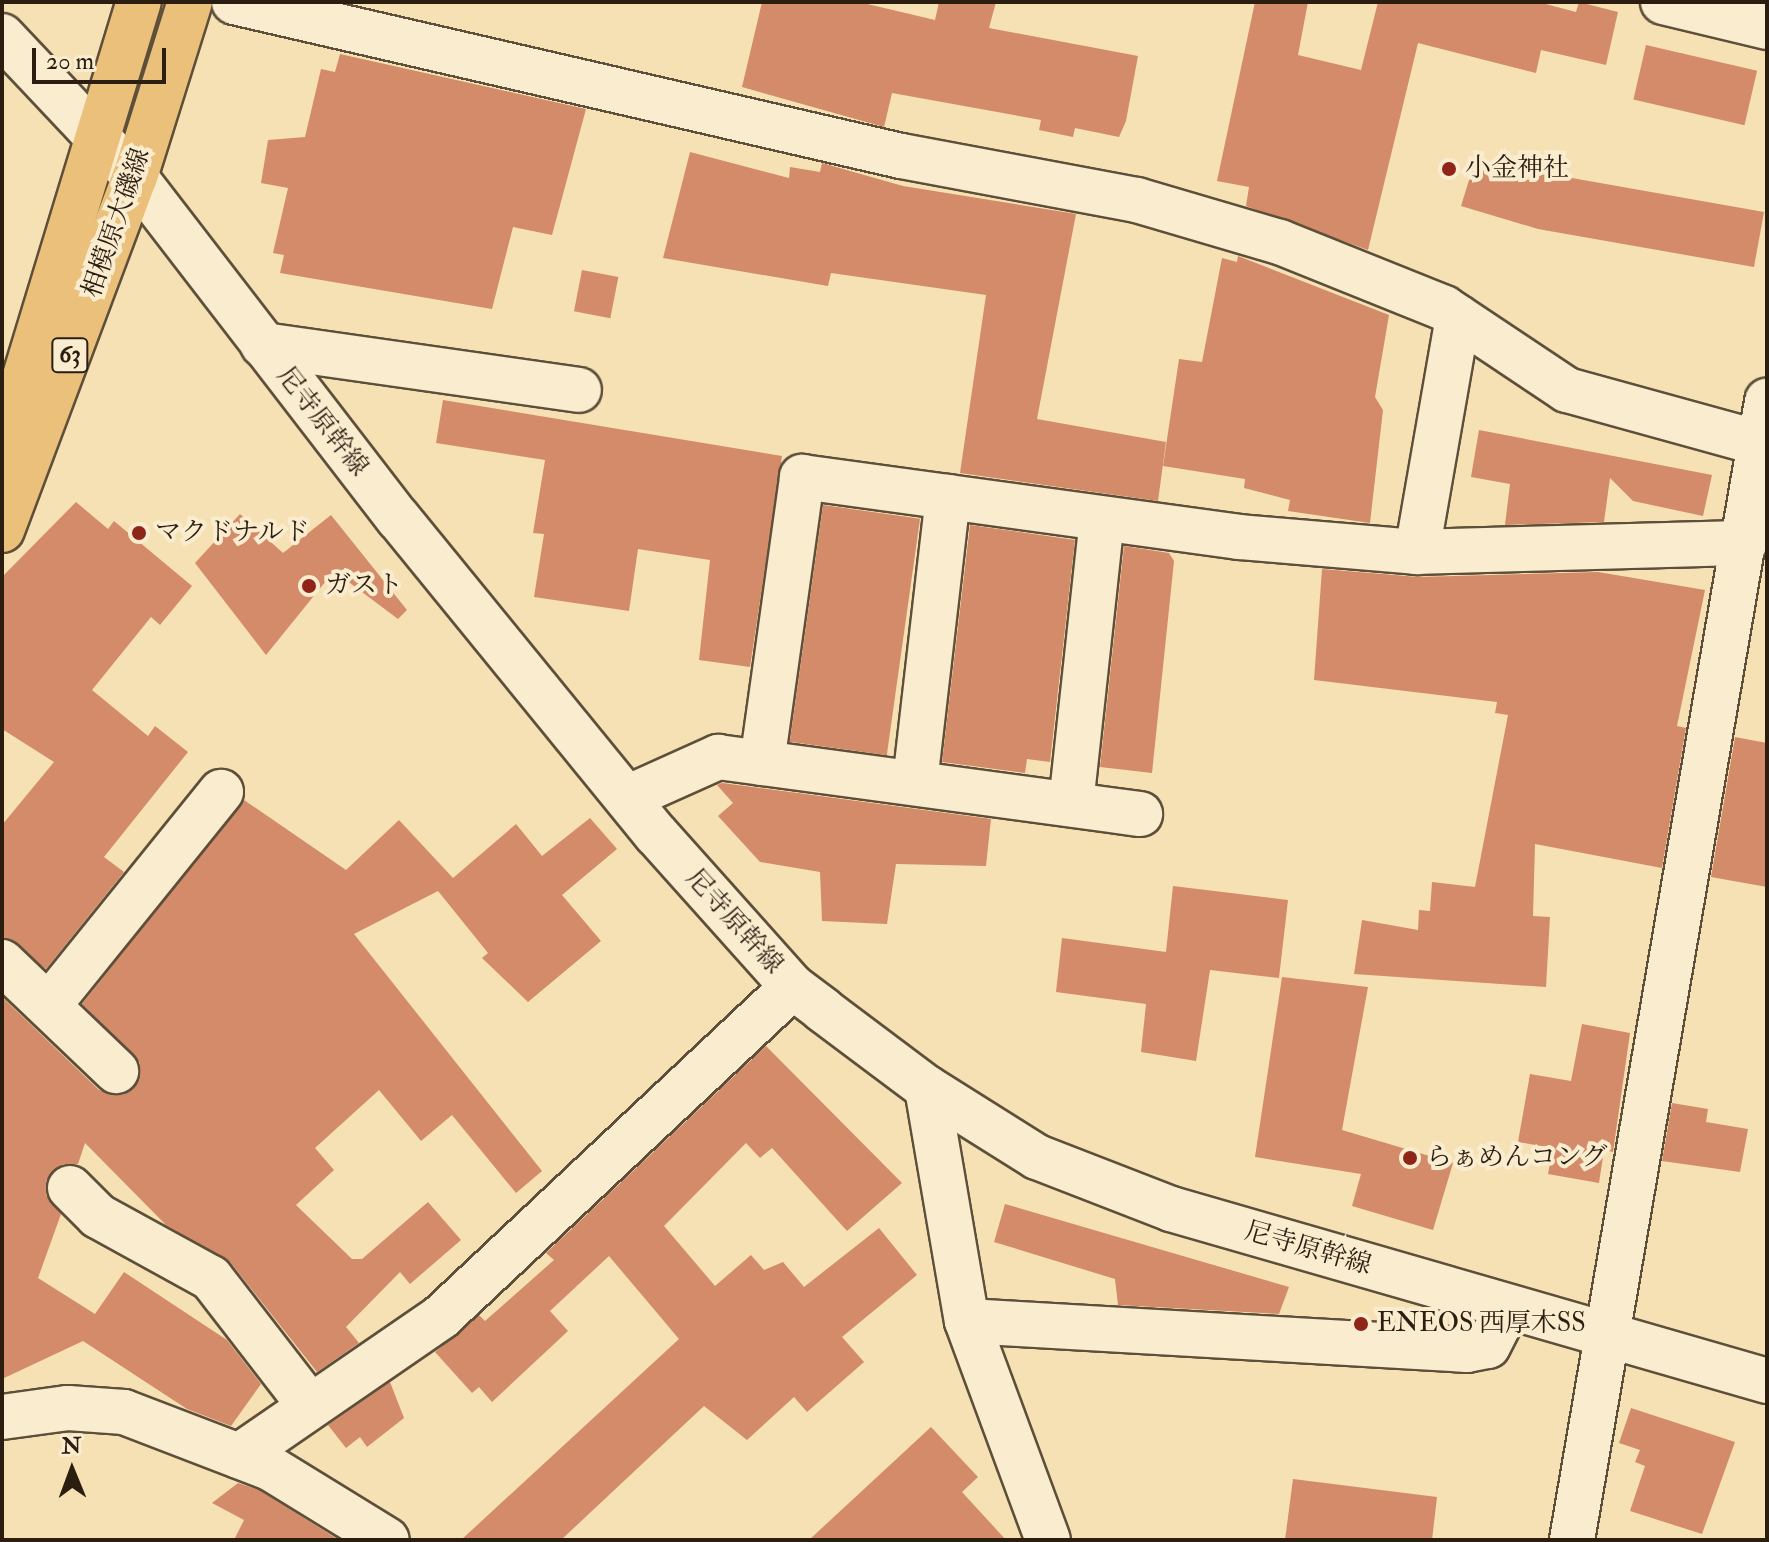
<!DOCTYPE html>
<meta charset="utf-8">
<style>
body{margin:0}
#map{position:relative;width:1769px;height:1542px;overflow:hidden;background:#f6e1b5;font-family:"IM FELL Double Pica","Noto Serif JP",serif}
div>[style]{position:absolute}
.building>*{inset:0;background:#d38b69;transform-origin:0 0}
.roads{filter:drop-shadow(2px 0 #5e4f3a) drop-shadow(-2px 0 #5e4f3a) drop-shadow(0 2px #5e4f3a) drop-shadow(0 -2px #5e4f3a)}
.minor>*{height:44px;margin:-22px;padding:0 22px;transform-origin:22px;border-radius:22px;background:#f9eccf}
.major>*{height:44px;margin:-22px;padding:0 22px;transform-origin:22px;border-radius:22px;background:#ebc07a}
.dots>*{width:22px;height:22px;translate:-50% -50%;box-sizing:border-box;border:4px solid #f9eccf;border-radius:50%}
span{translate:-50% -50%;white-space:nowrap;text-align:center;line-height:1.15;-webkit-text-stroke:8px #f9eccf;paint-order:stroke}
.shield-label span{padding:2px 6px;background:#f9eccf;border:2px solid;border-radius:6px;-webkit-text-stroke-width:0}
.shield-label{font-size:24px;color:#2b1e11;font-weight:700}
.poi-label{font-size:26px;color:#2b1e11}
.left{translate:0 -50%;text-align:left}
.street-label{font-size:26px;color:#2b1e11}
.frame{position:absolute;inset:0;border:4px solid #2b1e11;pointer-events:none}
.north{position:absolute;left:32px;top:1430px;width:80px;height:80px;-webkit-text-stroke:6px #f9eccf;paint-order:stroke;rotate:359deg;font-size:22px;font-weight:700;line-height:32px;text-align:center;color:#2b1e11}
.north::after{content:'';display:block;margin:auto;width:28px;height:36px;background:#2b1e11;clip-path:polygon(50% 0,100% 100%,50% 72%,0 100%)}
.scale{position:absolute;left:32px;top:48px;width:134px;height:36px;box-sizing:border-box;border:4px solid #2b1e11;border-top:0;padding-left:10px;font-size:24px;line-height:28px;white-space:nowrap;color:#2b1e11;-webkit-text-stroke:6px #f9eccf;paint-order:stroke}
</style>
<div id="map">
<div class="building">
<i style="clip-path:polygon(762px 2px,859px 2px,935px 20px,939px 2px,996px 2px,989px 28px,1138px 56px,1126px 121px,1119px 137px,1075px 128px,1073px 137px,1039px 130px,1041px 120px,892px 93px,884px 127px,742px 87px)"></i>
<i style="clip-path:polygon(1255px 2px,1308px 2px,1298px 55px,1361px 70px,1378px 2px,1538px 2px,1576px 12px,1579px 2px,1618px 12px,1606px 65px,1541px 50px,1536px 73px,1418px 43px,1368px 250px,1246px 206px,1249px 187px,1217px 181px)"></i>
<i style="left:1646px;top:45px;width:114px;height:56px;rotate:13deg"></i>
<i style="clip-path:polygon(340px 54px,586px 109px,552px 235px,513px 227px,492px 309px,280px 273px,284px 255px,273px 253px,288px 188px,261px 183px,268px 140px,305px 137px,321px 69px,335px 72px)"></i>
<i style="clip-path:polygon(690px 152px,789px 178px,790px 167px,820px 172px,822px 163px,903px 186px,1076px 214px,1037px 419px,1166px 442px,1158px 501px,960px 473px,986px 295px,831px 273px,828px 286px,663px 258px)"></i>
<i style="clip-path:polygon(1474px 164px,1536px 182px,1538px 172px,1764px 212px,1754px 267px,1538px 229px,1461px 206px)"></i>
<i style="clip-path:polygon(1238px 256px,1389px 315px,1375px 397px,1383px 410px,1370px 523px,1288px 511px,1290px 500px,1244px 488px,1245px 479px,1163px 466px,1179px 359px,1202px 362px,1222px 258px,1237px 262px)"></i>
<i style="left:582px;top:270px;width:37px;height:42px;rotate:11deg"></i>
<i style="clip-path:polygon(443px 400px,782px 456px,750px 667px,699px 660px,710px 560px,638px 549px,629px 611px,534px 597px,544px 534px,533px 533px,545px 460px,436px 443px)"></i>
<i style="clip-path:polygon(1479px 430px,1712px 475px,1703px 516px,1633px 501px,1610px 478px,1604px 522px,1505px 525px,1510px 484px,1471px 477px)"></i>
<i style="clip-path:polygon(76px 502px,108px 529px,114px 521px,192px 586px,160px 625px,151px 617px,92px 690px,148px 736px,155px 726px,188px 752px,104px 857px,124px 872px,46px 969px,2px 938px,2px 825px,54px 762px,2px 729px,2px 577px)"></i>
<i style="left:823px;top:505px;width:98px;height:239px;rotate:8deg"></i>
<i style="clip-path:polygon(240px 514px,283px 553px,331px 515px,407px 610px,398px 619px,334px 571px,266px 655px,195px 563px)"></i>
<i style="clip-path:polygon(970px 525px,1075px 540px,1050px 762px,1027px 759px,1025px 773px,942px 762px)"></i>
<i style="clip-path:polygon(1124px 546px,1169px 553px,1174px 561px,1152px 773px,1100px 767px)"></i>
<i style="clip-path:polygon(1322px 569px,1418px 577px,1598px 572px,1705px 590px,1677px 726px,1686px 728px,1662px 868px,1535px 844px,1533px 916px,1550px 917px,1546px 987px,1354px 974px,1362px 920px,1418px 930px,1419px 910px,1430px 911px,1432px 882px,1475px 887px,1508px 715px,1495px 713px,1497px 702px,1314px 680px)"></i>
<i style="clip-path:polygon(1735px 737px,1767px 743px,1767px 887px,1711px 877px)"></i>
<i style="clip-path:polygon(722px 783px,991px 819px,986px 866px,896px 864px,887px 924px,822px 921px,820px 872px,760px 862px,718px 816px,733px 803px,717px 785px)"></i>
<i style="clip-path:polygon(244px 800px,346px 870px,399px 820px,453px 878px,516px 824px,542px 856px,590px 818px,617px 849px,562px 895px,601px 941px,528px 1002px,482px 958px,488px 953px,438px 891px,354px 934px,542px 1171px,516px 1193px,452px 1115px,421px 1141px,379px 1090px,315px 1148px,334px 1170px,296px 1205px,352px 1259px,362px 1259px,428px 1202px,461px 1240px,410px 1284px,400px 1272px,346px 1327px,359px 1343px,317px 1372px,230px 1262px,166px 1225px,85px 1143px,78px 1164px,63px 1164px,46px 1181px,46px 1195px,61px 1214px,38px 1278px,95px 1314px,124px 1272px,227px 1340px,261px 1384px,231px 1426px,187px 1409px,83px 1341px,2px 1379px,2px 997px,99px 1090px,122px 1095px,133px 1089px,140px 1063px,82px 1004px)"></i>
<i style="clip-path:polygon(1173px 886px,1288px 900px,1279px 978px,1210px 970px,1196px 1061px,1141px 1052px,1146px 1004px,1056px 992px,1062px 938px,1166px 952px)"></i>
<i style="clip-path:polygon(1282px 977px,1368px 987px,1342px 1130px,1453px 1163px,1433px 1230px,1352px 1206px,1361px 1174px,1255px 1157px)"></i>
<i style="clip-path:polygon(1582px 1024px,1630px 1033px,1613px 1152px,1604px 1150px,1599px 1183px,1548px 1174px,1553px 1148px,1518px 1142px,1530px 1074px,1571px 1081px)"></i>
<i style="clip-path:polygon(766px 1046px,902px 1183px,847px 1231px,772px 1148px,760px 1158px,746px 1143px,664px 1226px,715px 1286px,751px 1255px,764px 1270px,783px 1262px,804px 1287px,879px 1228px,917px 1275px,842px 1337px,864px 1362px,807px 1412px,794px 1397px,747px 1440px,704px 1406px,561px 1540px,461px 1540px,679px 1339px,609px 1256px,550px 1311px,568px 1331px,492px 1402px,479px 1387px,472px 1393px,435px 1352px,479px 1315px,485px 1321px,554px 1260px,546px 1253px)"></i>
<i style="clip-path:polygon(1672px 1103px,1708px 1109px,1706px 1122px,1748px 1129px,1740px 1172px,1662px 1161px)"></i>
<i style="clip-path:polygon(1005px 1204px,1289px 1287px,1279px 1314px,1118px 1305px,1115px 1279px,994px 1242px)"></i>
<i style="clip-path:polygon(390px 1382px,404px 1418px,367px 1447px,360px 1437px,346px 1448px,328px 1425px)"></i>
<i style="clip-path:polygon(1631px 1408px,1735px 1442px,1702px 1534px,1630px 1511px,1645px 1466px,1635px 1462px,1640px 1450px,1619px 1443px)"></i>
<i style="clip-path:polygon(931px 1427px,978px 1477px,962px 1492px,1006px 1540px,809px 1540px)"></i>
<i style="clip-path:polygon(1293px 1479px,1437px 1497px,1432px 1540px,1285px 1540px)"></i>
<i style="clip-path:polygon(238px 1483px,259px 1490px,339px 1540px,234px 1540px,244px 1520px,212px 1503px)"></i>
</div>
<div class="roads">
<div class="minor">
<i style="left:234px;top:2px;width:685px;rotate:13deg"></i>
<i style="left:901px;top:156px;width:240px;rotate:10.6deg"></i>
<i style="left:1137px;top:200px;width:149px;rotate:16.4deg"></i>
<i style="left:1280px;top:242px;width:177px;rotate:21.9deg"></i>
<i style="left:1444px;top:308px;width:148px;rotate:33.7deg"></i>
<i style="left:1567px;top:390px;width:199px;rotate:15.4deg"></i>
<i style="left:1663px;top:2px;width:107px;rotate:13.5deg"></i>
<i style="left:2px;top:36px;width:194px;rotate:46.7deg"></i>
<i style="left:135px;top:177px;width:431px;rotate:52.4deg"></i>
<i style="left:398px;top:518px;width:408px;rotate:50.8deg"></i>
<i style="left:656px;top:834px;width:205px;rotate:48.2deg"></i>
<i style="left:793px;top:987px;width:38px;rotate:37deg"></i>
<i style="left:823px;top:1010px;width:130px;rotate:36.9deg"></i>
<i style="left:927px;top:1088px;width:130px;rotate:32.1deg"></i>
<i style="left:1037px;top:1157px;width:144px;rotate:21.2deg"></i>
<i style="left:1171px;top:1209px;width:620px;rotate:16.1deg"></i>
<i style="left:263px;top:345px;width:319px;rotate:8.1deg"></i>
<i style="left:1417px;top:552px;width:328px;rotate:-1.6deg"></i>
<i style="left:762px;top:763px;width:289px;rotate:-82deg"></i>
<i style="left:802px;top:477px;width:441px;rotate:7.8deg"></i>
<i style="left:1239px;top:537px;width:179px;rotate:4.8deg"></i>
<i style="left:1417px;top:552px;width:238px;rotate:-80.1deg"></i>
<i style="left:915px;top:782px;width:287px;rotate:-83.4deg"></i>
<i style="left:629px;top:797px;width:98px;rotate:-24.2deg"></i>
<i style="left:718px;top:757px;width:426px;rotate:7.7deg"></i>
<i style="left:1071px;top:804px;width:286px;rotate:-83.8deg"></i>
<i style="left:2px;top:962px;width:158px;rotate:43.7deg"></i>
<i style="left:49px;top:1005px;width:274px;rotate:-51.1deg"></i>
<i style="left:927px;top:1088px;width:236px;rotate:80.3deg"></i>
<i style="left:967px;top:1321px;width:233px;rotate:69.7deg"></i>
<i style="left:70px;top:1188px;width:40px;rotate:45deg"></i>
<i style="left:98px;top:1216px;width:129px;rotate:28.8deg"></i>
<i style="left:211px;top:1278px;width:160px;rotate:52.3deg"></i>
<i style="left:967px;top:1321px;width:501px;rotate:3.32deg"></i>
<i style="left:1467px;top:1350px;width:21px;rotate:-11deg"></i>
<i style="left:1488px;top:1346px;width:44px;rotate:-62.9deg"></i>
<i style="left:2px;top:1417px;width:67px;rotate:-7.8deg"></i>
<i style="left:68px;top:1408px;width:56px;rotate:4.1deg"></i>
<i style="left:124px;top:1412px;width:156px;rotate:21deg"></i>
<i style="left:270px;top:1468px;width:137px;rotate:31.6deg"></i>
<i style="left:239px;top:1456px;width:245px;rotate:-34.5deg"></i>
<i style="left:441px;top:1317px;width:482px;rotate:-43.2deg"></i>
<i style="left:1572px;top:1540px;width:1156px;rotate:-80.28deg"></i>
</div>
<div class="major">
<i style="left:2px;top:452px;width:470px;rotate:-73.1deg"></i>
<i style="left:2px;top:530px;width:377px;rotate:-69.4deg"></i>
<i style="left:135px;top:177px;width:183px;rotate:-72.6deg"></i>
</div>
</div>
<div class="dots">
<i style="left:1449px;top:169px;background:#8f2418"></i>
<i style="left:139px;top:533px;background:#8f2418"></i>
<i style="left:309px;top:586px;background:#8f2418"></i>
<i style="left:1410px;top:1158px;background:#8f2418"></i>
<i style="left:1361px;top:1324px;background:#8f2418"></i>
</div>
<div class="shield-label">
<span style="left:70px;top:355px">63</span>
</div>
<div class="poi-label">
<span class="left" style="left:1465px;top:169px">小金神社</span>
<span class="left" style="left:155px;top:533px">マクドナルド</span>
<span class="left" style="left:325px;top:586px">ガスト</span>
<span class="left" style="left:1426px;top:1158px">らぁめんコング</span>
<span class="left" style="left:1377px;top:1324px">ENEOS 西厚木SS</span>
</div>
<div class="street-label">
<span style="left:117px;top:223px;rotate:-71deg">相模原大磯線</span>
<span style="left:322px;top:422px;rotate:52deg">尼寺原幹線</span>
<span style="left:734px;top:922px;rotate:48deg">尼寺原幹線</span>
<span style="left:1308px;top:1249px;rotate:16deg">尼寺原幹線</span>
</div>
<div class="frame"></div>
<div class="north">N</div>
<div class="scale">20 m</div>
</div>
